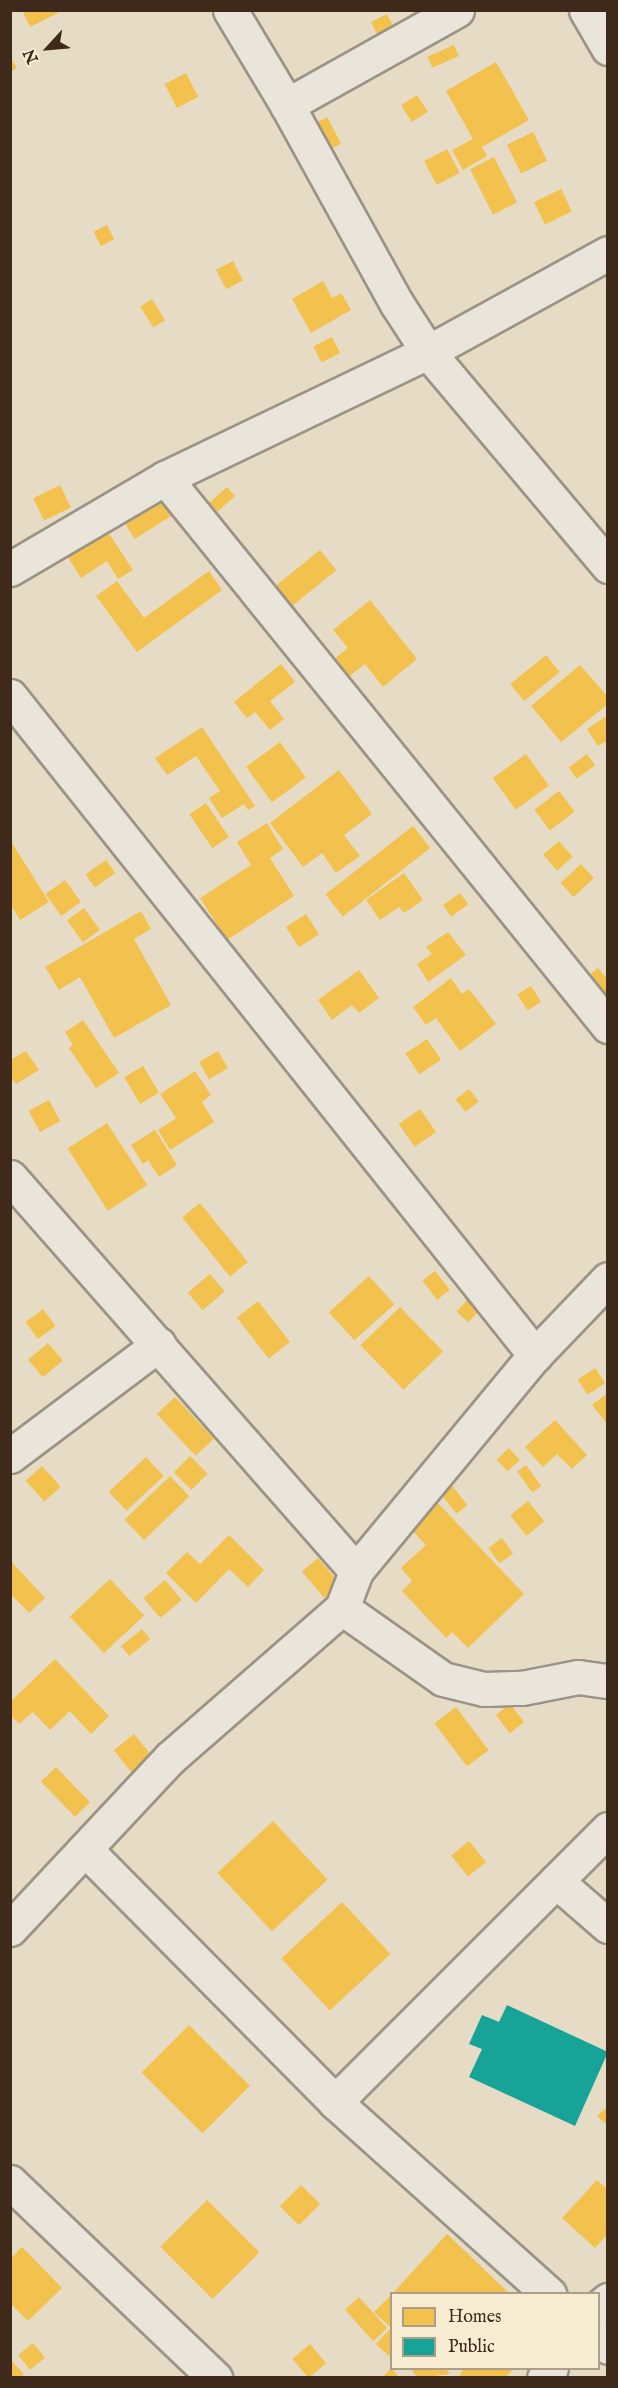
<!DOCTYPE html>
<style>
body{margin:0}
#map{position:relative;width:618px;height:2388px;overflow:hidden;background:#e6dcc6;font-family:"IM FELL English",serif}
div>[style]{position:absolute}
.homes>*{inset:0;background:#f2c14e;transform-origin:0 0}
.public>*{inset:0;background:#17a398}
.roads{filter:drop-shadow(2px 0 #9b9385) drop-shadow(-2px 0 #9b9385) drop-shadow(0 2px #9b9385) drop-shadow(0 -2px #9b9385)}
.street>*{height:33px;margin:-16.5px;padding:0 16.5px;transform-origin:16.5px;border-radius:16.5px;background:#eae5da}
span{translate:-50% -50%;white-space:nowrap;text-align:center;line-height:1.15;-webkit-text-stroke:6px #f7ecd2;paint-order:stroke}
.frame{position:absolute;inset:0;border:12px solid #3e291a;pointer-events:none}
.legend{position:absolute;left:390px;top:2292px;width:210px;height:78px;box-sizing:border-box;background:#f7ecd2;border:2px solid #ad9e88;margin:0;padding:8px 10px;list-style:none;font-size:18px;color:#3e291a}
.legend li{display:flex;align-items:center;gap:12px;height:30px}
.legend b{width:30px;border:2px solid #ad9e88}
.north{position:absolute;left:18px;top:18px;width:60px;height:60px;-webkit-text-stroke:4px #f7ecd2;paint-order:stroke;rotate:244deg;font-size:16px;font-weight:700;line-height:24px;text-align:center;color:#3e291a}
.north::after{content:'';display:block;margin:auto;width:21px;height:27px;background:#3e291a;clip-path:polygon(50% 0,100% 100%,50% 72%,0 100%)}
</style>
<div id="map">
<div class="homes">
<i style="clip-path:polygon(22px 10px,64px 10px,30px 27px)"></i>
<i style="left:387px;top:14px;width:18px;height:18px;rotate:63deg"></i>
<i style="left:454px;top:45px;width:12px;height:29px;rotate:66deg"></i>
<i style="clip-path:polygon(10px 57px,17px 68px,10px 72px)"></i>
<i style="clip-path:polygon(496px 62px,529px 120px,482px 147px,487px 156px,463px 170px,452px 150px,473px 139px,446px 91px)"></i>
<i style="left:186px;top:73px;width:27px;height:24px;rotate:63deg"></i>
<i style="left:417px;top:95px;width:20px;height:19px;rotate:57deg"></i>
<i style="left:327px;top:117px;width:30px;height:19px;rotate:62deg"></i>
<i style="left:533px;top:132px;width:32px;height:29px;rotate:64deg"></i>
<i style="left:447px;top:149px;width:27px;height:26px;rotate:62deg"></i>
<i style="left:494px;top:157px;width:51px;height:27px;rotate:63deg"></i>
<i style="left:561px;top:189px;width:25px;height:30px;rotate:64deg"></i>
<i style="left:107px;top:225px;width:16px;height:15px;rotate:63deg"></i>
<i style="left:233px;top:261px;width:22px;height:19px;rotate:63deg"></i>
<i style="clip-path:polygon(323px 281px,332px 298px,341px 293px,351px 310px,311px 333px,292px 299px)"></i>
<i style="left:152px;top:299px;width:25px;height:14px;rotate:58deg"></i>
<i style="left:332px;top:337px;width:18px;height:21px;rotate:63deg"></i>
<i style="left:60px;top:485px;width:25px;height:30px;rotate:64deg"></i>
<i style="left:227px;top:487px;width:12px;height:24px;rotate:48deg"></i>
<i style="left:159px;top:493px;width:26px;height:45px;rotate:58deg"></i>
<i style="clip-path:polygon(104px 526px,133px 570px,118px 579px,107px 561px,81px 578px,64px 551px)"></i>
<i style="left:320px;top:550px;width:26px;height:67px;rotate:51deg"></i>
<i style="clip-path:polygon(209px 571px,222px 590px,137px 652px,96px 596px,117px 581px,144px 618px)"></i>
<i style="clip-path:polygon(370px 600px,417px 659px,383px 687px,365px 664px,343px 681px,329px 663px,348px 648px,333px 630px)"></i>
<i style="left:546px;top:655px;width:22px;height:46px;rotate:51deg"></i>
<i style="clip-path:polygon(281px 664px,295px 682px,270px 701px,284px 719px,270px 730px,255px 712px,247px 718px,234px 702px)"></i>
<i style="clip-path:polygon(580px 665px,608px 697px,608px 704px,561px 742px,531px 706px)"></i>
<i style="clip-path:polygon(608px 715px,608px 740px,598px 746px,587px 729px)"></i>
<i style="clip-path:polygon(202px 727px,255px 806px,248px 810px,244px 804px,222px 818px,209px 798px,220px 791px,196px 756px,167px 775px,155px 758px)"></i>
<i style="left:280px;top:742px;width:44px;height:42px;rotate:54deg"></i>
<i style="left:526px;top:754px;width:39px;height:41px;rotate:54deg"></i>
<i style="left:587px;top:754px;width:14px;height:23px;rotate:54deg"></i>
<i style="clip-path:polygon(339px 770px,372px 814px,344px 835px,360px 856px,336px 873px,322px 853px,303px 867px,270px 823px)"></i>
<i style="left:559px;top:791px;width:26px;height:31px;rotate:53deg"></i>
<i style="left:206px;top:803px;width:41px;height:20px;rotate:56deg"></i>
<i style="clip-path:polygon(267px 823px,283px 849px,270px 858px,294px 896px,227px 940px,200px 898px,251px 865px,237px 842px)"></i>
<i style="left:413px;top:826px;width:28px;height:111px;rotate:52deg"></i>
<i style="left:559px;top:841px;width:21px;height:21px;rotate:49deg"></i>
<i style="clip-path:polygon(12px 843px,49px 902px,20px 920px,10px 904px)"></i>
<i style="left:106px;top:860px;width:16px;height:25px;rotate:55deg"></i>
<i style="left:581px;top:864px;width:19px;height:28px;rotate:47deg"></i>
<i style="clip-path:polygon(404px 873px,423px 900px,404px 913px,399px 907px,380px 920px,366px 900px)"></i>
<i style="left:65px;top:880px;width:27px;height:24px;rotate:54deg"></i>
<i style="left:460px;top:893px;width:14px;height:21px;rotate:54deg"></i>
<i style="left:84px;top:908px;width:27px;height:21px;rotate:54deg"></i>
<i style="clip-path:polygon(141px 911px,151px 929px,134px 939px,171px 1005px,114px 1038px,80px 977px,59px 990px,45px 967px)"></i>
<i style="left:306px;top:914px;width:24px;height:24px;rotate:57deg"></i>
<i style="clip-path:polygon(448px 932px,466px 955px,428px 982px,417px 964px,432px 954px,426px 947px)"></i>
<i style="clip-path:polygon(598px 968px,608px 980px,608px 992px,592px 1004px,576px 985px)"></i>
<i style="clip-path:polygon(359px 970px,379px 998px,359px 1013px,352px 1005px,332px 1020px,318px 1000px)"></i>
<i style="clip-path:polygon(451px 978px,462px 994px,469px 989px,496px 1024px,460px 1051px,436px 1018px,426px 1025px,413px 1007px)"></i>
<i style="left:531px;top:986px;width:19px;height:16px;rotate:58deg"></i>
<i style="clip-path:polygon(83px 1020px,119px 1073px,96px 1088px,69px 1048px,73px 1045px,65px 1032px)"></i>
<i style="left:427px;top:1039px;width:25px;height:26px;rotate:56deg"></i>
<i style="clip-path:polygon(26px 1051px,39px 1070px,16px 1084px,10px 1076px,10px 1060px)"></i>
<i style="left:218px;top:1051px;width:20px;height:22px;rotate:60deg"></i>
<i style="left:143px;top:1066px;width:31px;height:22px;rotate:59deg"></i>
<i style="clip-path:polygon(195px 1071px,211px 1095px,202px 1102px,214px 1122px,170px 1150px,158px 1130px,176px 1118px,160px 1094px)"></i>
<i style="left:469px;top:1089px;width:16px;height:17px;rotate:52deg"></i>
<i style="left:49px;top:1100px;width:24px;height:23px;rotate:62deg"></i>
<i style="left:420px;top:1109px;width:28px;height:26px;rotate:55deg"></i>
<i style="left:107px;top:1123px;width:74px;height:47px;rotate:57deg"></i>
<i style="clip-path:polygon(155px 1130px,177px 1165px,159px 1177px,148px 1160px,143px 1164px,131px 1145px)"></i>
<i style="left:200px;top:1203px;width:76px;height:23px;rotate:51deg"></i>
<i style="left:435px;top:1271px;width:24px;height:16px;rotate:52deg"></i>
<i style="left:210px;top:1274px;width:23px;height:29px;rotate:50deg"></i>
<i style="left:369px;top:1276px;width:38px;height:54px;rotate:48deg"></i>
<i style="left:468px;top:1299px;width:16px;height:17px;rotate:43deg"></i>
<i style="left:258px;top:1301px;width:52px;height:27px;rotate:52deg"></i>
<i style="left:400px;top:1307px;width:62px;height:55px;rotate:46deg"></i>
<i style="left:43px;top:1309px;width:21px;height:22px;rotate:53deg"></i>
<i style="left:48px;top:1343px;width:23px;height:26px;rotate:50deg"></i>
<i style="left:595px;top:1368px;width:18px;height:21px;rotate:56deg"></i>
<i style="clip-path:polygon(608px 1393px,608px 1425px,592px 1405px)"></i>
<i style="left:175px;top:1397px;width:57px;height:25px;rotate:47deg"></i>
<i style="clip-path:polygon(555px 1420px,587px 1455px,572px 1469px,557px 1454px,543px 1467px,525px 1447px)"></i>
<i style="left:509px;top:1448px;width:16px;height:17px;rotate:47deg"></i>
<i style="left:190px;top:1456px;width:25px;height:23px;rotate:45deg"></i>
<i style="left:146px;top:1457px;width:26px;height:51px;rotate:47deg"></i>
<i style="left:526px;top:1465px;width:26px;height:11px;rotate:54deg"></i>
<i style="left:42px;top:1466px;width:28px;height:22px;rotate:48deg"></i>
<i style="left:170px;top:1476px;width:28px;height:63px;rotate:46deg"></i>
<i style="left:450px;top:1483px;width:28px;height:14px;rotate:52deg"></i>
<i style="clip-path:polygon(436px 1501px,524px 1594px,468px 1648px,452px 1632px,446px 1638px,402px 1591px,412px 1581px,401px 1568px,426px 1545px,409px 1527px)"></i>
<i style="left:528px;top:1501px;width:26px;height:23px;rotate:51deg"></i>
<i style="clip-path:polygon(229px 1535px,264px 1570px,248px 1587px,229px 1569px,196px 1603px,166px 1573px,187px 1552px,200px 1564px)"></i>
<i style="left:502px;top:1538px;width:19px;height:17px;rotate:54deg"></i>
<i style="left:318px;top:1558px;width:35px;height:21px;rotate:50deg"></i>
<i style="clip-path:polygon(10px 1560px,45px 1598px,29px 1613px,10px 1593px)"></i>
<i style="left:110px;top:1579px;width:50px;height:55px;rotate:47deg"></i>
<i style="left:165px;top:1580px;width:26px;height:28px;rotate:50deg"></i>
<i style="left:142px;top:1629px;width:13px;height:27px;rotate:51deg"></i>
<i style="clip-path:polygon(55px 1659px,109px 1716px,91px 1734px,70px 1711px,50px 1730px,33px 1712px,19px 1724px,10px 1715px,10px 1702px)"></i>
<i style="left:510px;top:1704px;width:23px;height:18px;rotate:52deg"></i>
<i style="left:456px;top:1707px;width:54px;height:27px;rotate:53deg"></i>
<i style="left:134px;top:1734px;width:38px;height:26px;rotate:51deg"></i>
<i style="left:56px;top:1767px;width:49px;height:21px;rotate:46deg"></i>
<i style="left:273px;top:1821px;width:80px;height:76px;rotate:47deg"></i>
<i style="left:469px;top:1841px;width:27px;height:23px;rotate:51deg"></i>
<i style="left:342px;top:1902px;width:71px;height:83px;rotate:47deg"></i>
<i style="left:189px;top:2025px;width:86px;height:67px;rotate:45deg"></i>
<i style="clip-path:polygon(608px 2106px,608px 2126px,597px 2116px)"></i>
<i style="clip-path:polygon(597px 2180px,608px 2190px,608px 2234px,595px 2248px,562px 2218px)"></i>
<i style="left:301px;top:2185px;width:27px;height:30px;rotate:45deg"></i>
<i style="left:207px;top:2200px;width:74px;height:66px;rotate:45deg"></i>
<i style="clip-path:polygon(447px 2234px,510px 2294px,392px 2294px)"></i>
<i style="clip-path:polygon(22px 2247px,62px 2288px,28px 2321px,10px 2303px,10px 2259px)"></i>
<i style="clip-path:polygon(392px 2294px,392px 2325px,390px 2327px,374px 2312px)"></i>
<i style="left:359px;top:2297px;width:42px;height:19px;rotate:48deg"></i>
<i style="clip-path:polygon(392px 2327px,392px 2353px,389px 2356px,376px 2344px)"></i>
<i style="left:33px;top:2343px;width:19px;height:19px;rotate:51deg"></i>
<i style="left:310px;top:2344px;width:25px;height:23px;rotate:50deg"></i>
<i style="clip-path:polygon(10px 2359px,24px 2374px,21px 2378px,10px 2378px)"></i>
<i style="clip-path:polygon(391px 2368px,400px 2378px,382px 2378px)"></i>
<i style="clip-path:polygon(410px 2368px,445px 2368px,450px 2374px,418px 2378px)"></i>
<i style="clip-path:polygon(463px 2368px,514px 2368px,505px 2378px,459px 2378px)"></i>
</div>
<div class="public">
<i style="clip-path:polygon(507px 2005px,608px 2052px,575px 2126px,469px 2077px,482px 2049px,469px 2044px,482px 2015px,499px 2022px)"></i>
</div>
<div class="roads">
<div class="street">
<i style="left:230px;top:10px;width:111px;rotate:59deg"></i>
<i style="left:457px;top:10px;width:195px;rotate:150.8deg"></i>
<i style="left:287px;top:105px;width:227px;rotate:61.1deg"></i>
<i style="left:397px;top:304px;width:57px;rotate:57.1deg"></i>
<i style="left:428px;top:352px;width:280px;rotate:49.9deg"></i>
<i style="left:586px;top:10px;width:44px;rotate:59.9deg"></i>
<i style="left:165px;top:478px;width:705px;rotate:51.05deg"></i>
<i style="left:10px;top:569px;width:180px;rotate:-30.4deg"></i>
<i style="left:165px;top:478px;width:292px;rotate:-25.6deg"></i>
<i style="left:428px;top:352px;width:205px;rotate:-28.8deg"></i>
<i style="left:10px;top:696px;width:843px;rotate:51.46deg"></i>
<i style="left:10px;top:1177px;width:524px;rotate:48.71deg"></i>
<i style="left:10px;top:1456px;width:186px;rotate:-36.9deg"></i>
<i style="left:342px;top:1608px;width:123px;rotate:35.1deg"></i>
<i style="left:443px;top:1679px;width:42px;rotate:13.7deg"></i>
<i style="left:484px;top:1689px;width:38px;rotate:-2deg"></i>
<i style="left:522px;top:1688px;width:57px;rotate:-11.1deg"></i>
<i style="left:578px;top:1677px;width:30px;rotate:8deg"></i>
<i style="left:85px;top:1849px;width:356px;rotate:45.3deg"></i>
<i style="left:335px;top:2102px;width:288px;rotate:41.9deg"></i>
<i style="left:556px;top:1881px;width:69px;rotate:40.9deg"></i>
<i style="left:10px;top:1929px;width:234px;rotate:-46.9deg"></i>
<i style="left:170px;top:1758px;width:228px;rotate:-41.1deg"></i>
<i style="left:342px;top:1608px;width:40px;rotate:-69deg"></i>
<i style="left:356px;top:1571px;width:281px;rotate:-50.4deg"></i>
<i style="left:535px;top:1355px;width:105px;rotate:-46.2deg"></i>
<i style="left:335px;top:2102px;width:386px;rotate:-45deg"></i>
<i style="left:10px;top:2182px;width:284px;rotate:43.7deg"></i>
<i style="left:598px;top:2308px;width:13px;rotate:-39deg"></i>
<i style="left:598px;top:2338px;width:13px;rotate:42deg"></i>
<i style="left:544px;top:2378px;width:12px;rotate:-55deg"></i>
</div>
</div>
<div class="frame"></div>
<ul class="legend">
<li><b style="height:16px;background:#f2c14e"></b>Homes</li>
<li><b style="height:16px;background:#17a398"></b>Public</li>
</ul>
<div class="north">N</div>
</div>
